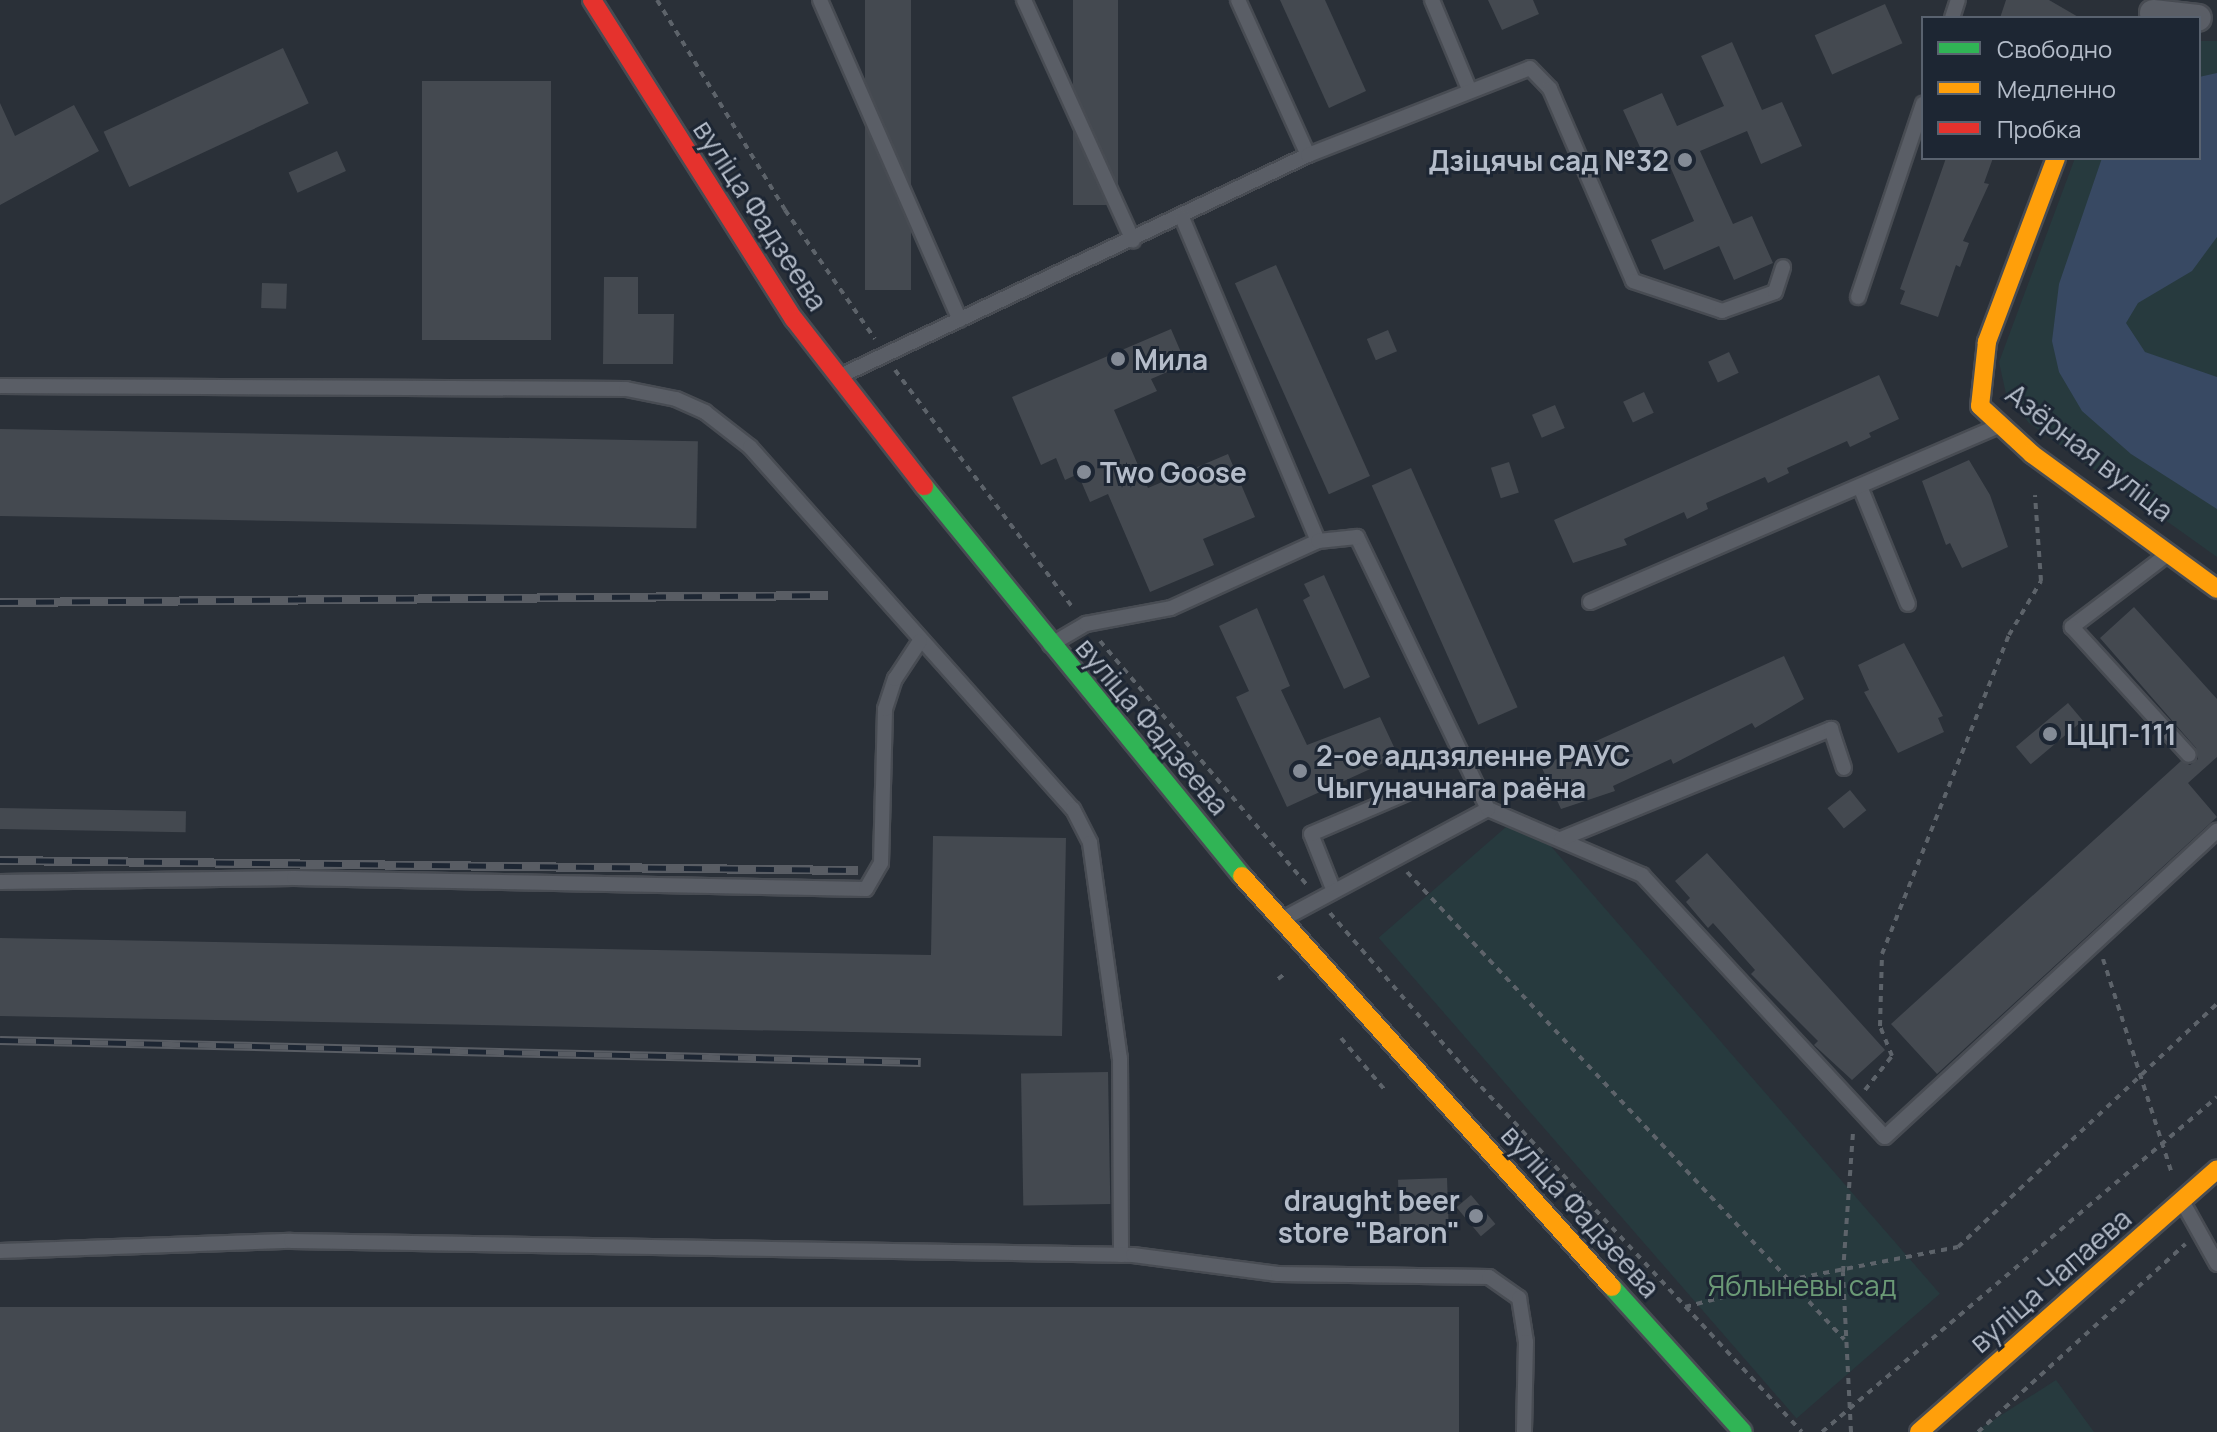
<!DOCTYPE html>
<meta charset="utf-8">
<style>
body{margin:0}
#map{position:relative;width:2217px;height:1432px;overflow:hidden;background:#2a3038;font-family:Manrope,sans-serif}
div>[style]{position:absolute}
.green>*{inset:0;background:#273a3e;transform-origin:0 0}
.water>*{inset:0;background:#384963}
.building>*{inset:0;background:#444950;transform-origin:0 0}
.path>*{height:4px;margin-top:-2px;transform-origin:0;background:repeating-linear-gradient(90deg,#5d636a 0 6px,transparent 0 12px)}
.roads{filter:drop-shadow(2px 0 #484c53) drop-shadow(-2px 0 #484c53) drop-shadow(0 2px #484c53) drop-shadow(0 -2px #484c53)}
.lane>*{height:14px;margin:-7px;padding:0 7px;transform-origin:7px;border-radius:7px;background:#5a5e66}
.street>*{height:26px;margin:-13px;padding:0 13px;transform-origin:13px;border-radius:13px;background:#5a5e66}
.fast>*{height:18px;margin:-9px;padding:0 9px;transform-origin:9px;border-radius:9px;background:#30b455}
.slow>*{height:18px;margin:-9px;padding:0 9px;transform-origin:9px;border-radius:9px;background:#ff9f0a}
.jam>*{height:18px;margin:-9px;padding:0 9px;transform-origin:9px;border-radius:9px;background:#e5322d}
.rail>*{height:9px;margin-top:-4.5px;transform-origin:0;background:repeating-linear-gradient(90deg,#1d2633 0 18px,#595d64 0 36px);box-sizing:border-box;border-block:2px solid #595d64}
.dots>*{width:22px;height:22px;translate:-50% -50%;box-sizing:border-box;border:4px solid #1d2633;border-radius:50%}
span{translate:-50% -50%;white-space:nowrap;text-align:center;line-height:1.15;-webkit-text-stroke:6px #1d2633;paint-order:stroke}
.poi-label{font-size:28px;color:#b4bcc9;font-weight:700}
.right{translate:-100% -50%;text-align:right}
.left{translate:0 -50%;text-align:left}
.street-label{font-size:28px;color:#b4bcc9}
.park-label{font-size:28px;color:#6b9a76}
.legend{position:absolute;left:1921px;top:16px;width:280px;height:144px;box-sizing:border-box;background:#1d2633;border:2px solid #59626f;margin:0;padding:10px 14px;list-style:none;font-size:24px;color:#b4bcc9}
.legend li{display:flex;align-items:center;gap:16px;height:40px}
.legend b{width:40px;border:2px solid #59626f}
</style>
<div id="map">
<div class="green">
<i style="clip-path:polygon(2199px 41px,2217px 41px,2217px 557px,2029px 423px,2006px 394px,1999px 362px,2075px 158px,2199px 158px)"></i>
<i style="left:1522px;top:813px;width:637px;height:190px;rotate:49deg"></i>
<i style="clip-path:polygon(2056px 1380px,2094px 1432px,1975px 1432px)"></i>
</div>
<div class="water">
<i style="clip-path:polygon(2217px 73px,2217px 237px,2192px 271px,2138px 303px,2126px 323px,2145px 352px,2217px 377px,2217px 509px,2131px 454px,2082px 411px,2059px 372px,2052px 341px,2059px 284px,2102px 158px,2199px 158px,2199px 77px)"></i>
</div>
<div class="building">
<i style="left:865px;top:0;width:46px;height:290px"></i>
<i style="left:1073px;top:0;width:45px;height:205px"></i>
<i style="clip-path:polygon(1280px 0,1325px 0,1366px 91px,1329px 108px)"></i>
<i style="clip-path:polygon(1488px 0,1533px 0,1539px 14px,1502px 30px)"></i>
<i style="clip-path:polygon(2006px 0,2049px 0,2080px 18px,2000px 18px)"></i>
<i style="left:1885px;top:4px;width:43px;height:77px;rotate:66deg"></i>
<i style="clip-path:polygon(1732px 42px,1762px 110px,1782px 102px,1802px 146px,1761px 164px,1747px 131px,1700px 151px,1733px 224px,1752px 216px,1773px 263px,1734px 280px,1719px 246px,1664px 270px,1651px 240px,1694px 221px,1662px 148px,1644px 156px,1623px 110px,1662px 93px,1677px 126px,1724px 106px,1701px 56px)"></i>
<i style="left:283px;top:48px;width:61px;height:198px;rotate:65deg"></i>
<i style="left:422px;top:81px;width:129px;height:259px"></i>
<i style="clip-path:polygon(0 103px,15px 136px,74px 105px,99px 151px,0 205px)"></i>
<i style="left:337px;top:151px;width:22px;height:53px;rotate:66deg"></i>
<i style="clip-path:polygon(1946px 158px,1993px 158px,1984px 183px,1989px 184px,1963px 241px,1969px 243px,1960px 267px,1956px 265px,1938px 317px,1900px 304px,1905px 291px,1900px 289px)"></i>
<i style="left:1276px;top:265px;width:231px;height:45px;rotate:66deg"></i>
<i style="clip-path:polygon(604px 277px,638px 277px,638px 314px,674px 314px,673px 364px,603px 364px)"></i>
<i style="left:262px;top:283px;width:25px;height:25px;rotate:2deg"></i>
<i style="clip-path:polygon(1171px 329px,1186px 364px,1151px 379px,1157px 391px,1114px 410px,1148px 488px,1228px 454px,1255px 517px,1203px 539px,1214px 565px,1150px 592px,1108px 494px,1090px 502px,1078px 474px,1065px 480px,1056px 458px,1041px 465px,1012px 397px)"></i>
<i style="left:1388px;top:330px;width:23px;height:23px;rotate:67deg"></i>
<i style="left:1729px;top:352px;width:23px;height:23px;rotate:65deg"></i>
<i style="clip-path:polygon(1879px 375px,1899px 419px,1869px 433px,1871px 437px,1850px 447px,1847px 441px,1787px 468px,1789px 473px,1768px 483px,1765px 477px,1706px 503px,1708px 509px,1687px 519px,1684px 512px,1624px 539px,1627px 545px,1573px 563px,1554px 520px)"></i>
<i style="left:1644px;top:392px;width:23px;height:23px;rotate:65deg"></i>
<i style="left:1555px;top:405px;width:25px;height:25px;rotate:67deg"></i>
<i style="left:0;top:429px;width:698px;height:87px;rotate:1deg"></i>
<i style="clip-path:polygon(1969px 460px,1990px 495px,2008px 547px,1962px 568px,1950px 543px,1946px 545px,1922px 481px)"></i>
<i style="left:1509px;top:462px;width:32px;height:19px;rotate:72deg"></i>
<i style="left:1411px;top:468px;width:262px;height:43px;rotate:66deg"></i>
<i style="clip-path:polygon(1324px 575px,1370px 677px,1344px 689px,1303px 600px,1310px 596px,1304px 584px)"></i>
<i style="clip-path:polygon(2134px 607px,2217px 699px,2217px 757px,2188px 783px,2217px 817px,1937px 1074px,1891px 1024px,2181px 761px,2190px 765px,2198px 759px,2196px 748px,2100px 638px)"></i>
<i style="clip-path:polygon(1257px 608px,1290px 686px,1281px 690px,1307px 745px,1380px 717px,1394px 747px,1386px 751px,1390px 760px,1287px 807px,1236px 697px,1249px 691px,1219px 626px)"></i>
<i style="clip-path:polygon(1904px 643px,1943px 716px,1938px 718px,1944px 732px,1898px 753px,1864px 692px,1869px 690px,1858px 665px)"></i>
<i style="clip-path:polygon(1784px 656px,1804px 699px,1755px 728px,1752px 723px,1673px 764px,1671px 759px,1613px 786px,1615px 791px,1561px 809px,1541px 766px)"></i>
<i style="left:2068px;top:703px;width:23px;height:68px;rotate:50deg"></i>
<i style="left:1850px;top:790px;width:26px;height:29px;rotate:51deg"></i>
<i style="left:0;top:808px;width:186px;height:21px;rotate:1deg"></i>
<i style="clip-path:polygon(933px 836px,1066px 838px,1062px 1036px,0 1016px,0 938px,931px 955px)"></i>
<i style="clip-path:polygon(1707px 853px,1885px 1050px,1852px 1080px,1814px 1045px,1818px 1041px,1751px 974px,1755px 970px,1713px 923px,1708px 928px,1686px 902px,1690px 898px,1675px 881px)"></i>
<i style="left:1108px;top:1072px;width:132px;height:87px;rotate:89deg"></i>
<i style="left:1447px;top:1178px;width:53px;height:49px;rotate:88deg"></i>
<i style="left:1471px;top:1195px;width:38px;height:19px;rotate:50deg"></i>
<i style="left:0;top:1307px;width:1459px;height:125px"></i>
</div>
<div class="path">
<i style="left:657px;top:0;width:246px;rotate:58.6deg"></i>
<i style="left:785px;top:210px;width:157px;rotate:55.1deg"></i>
<i style="left:895px;top:370px;width:299px;rotate:53.2deg"></i>
<i style="left:1100px;top:641px;width:320px;rotate:49.7deg"></i>
<i style="left:1407px;top:872px;width:640px;rotate:46.9deg"></i>
<i style="left:1330px;top:913px;width:218px;rotate:49.1deg"></i>
<i style="left:1473px;top:1078px;width:483px;rotate:47.1deg"></i>
<i style="left:2103px;top:959px;width:223px;rotate:72.2deg"></i>
<i style="left:1278px;top:979px;width:11px;rotate:-38deg"></i>
<i style="left:1341px;top:1038px;width:68px;rotate:49.8deg"></i>
<i style="left:1865px;top:1090px;width:43px;rotate:-51.5deg"></i>
<i style="left:1892px;top:1056px;width:32px;rotate:-112deg"></i>
<i style="left:1880px;top:1026px;width:72px;rotate:-88.4deg"></i>
<i style="left:1882px;top:954px;width:343px;rotate:-68.3deg"></i>
<i style="left:2009px;top:635px;width:63px;rotate:-59.3deg"></i>
<i style="left:2041px;top:581px;width:86px;rotate:-94deg"></i>
<i style="left:1685px;top:1307px;width:106px;rotate:-14.7deg"></i>
<i style="left:1788px;top:1280px;width:173px;rotate:-11deg"></i>
<i style="left:1958px;top:1247px;width:355px;rotate:-43.2deg"></i>
<i style="left:1822px;top:1432px;width:518px;rotate:-40.3deg"></i>
<i style="left:1851px;top:1432px;width:160px;rotate:-92.9deg"></i>
<i style="left:1843px;top:1272px;width:141px;rotate:-85.9deg"></i>
<i style="left:1978px;top:1432px;width:280px;rotate:-42.2deg"></i>
</div>
<div class="roads">
<div class="lane">
<i style="left:820px;top:0;width:349px;rotate:66.4deg"></i>
<i style="left:1024px;top:0;width:264px;rotate:65.6deg"></i>
<i style="left:1238px;top:0;width:170px;rotate:65.7deg"></i>
<i style="left:1432px;top:0;width:96px;rotate:67.4deg"></i>
<i style="left:1952px;top:18px;width:19px;rotate:-72deg"></i>
<i style="left:1858px;top:297px;width:204px;rotate:-71.4deg"></i>
<i style="left:840px;top:376px;width:518px;rotate:-25.28deg"></i>
<i style="left:1308px;top:155px;width:238px;rotate:-21.4deg"></i>
<i style="left:1530px;top:68px;width:29px;rotate:46deg"></i>
<i style="left:1550px;top:89px;width:209px;rotate:66.6deg"></i>
<i style="left:1633px;top:281px;width:94px;rotate:18.6deg"></i>
<i style="left:1722px;top:311px;width:56px;rotate:-19.7deg"></i>
<i style="left:1775px;top:292px;width:26px;rotate:-72deg"></i>
<i style="left:0;top:386px;width:626px;rotate:0.27deg"></i>
<i style="left:626px;top:389px;width:51px;rotate:11.3deg"></i>
<i style="left:676px;top:399px;width:32px;rotate:24deg"></i>
<i style="left:705px;top:412px;width:57px;rotate:37.9deg"></i>
<i style="left:750px;top:447px;width:485px;rotate:48.3deg"></i>
<i style="left:1073px;top:809px;width:38px;rotate:63deg"></i>
<i style="left:1090px;top:843px;width:217px;rotate:82.1deg"></i>
<i style="left:1120px;top:1058px;width:197px;rotate:89.7deg"></i>
<i style="left:1861px;top:489px;width:124px;rotate:67.8deg"></i>
<i style="left:2168px;top:554px;width:121px;rotate:142.8deg"></i>
<i style="left:2072px;top:627px;width:173px;rotate:47.6deg"></i>
<i style="left:1590px;top:602px;width:443px;rotate:-23.3deg"></i>
<i style="left:1050px;top:645px;width:42px;rotate:-30.3deg"></i>
<i style="left:1086px;top:624px;width:86px;rotate:-10.7deg"></i>
<i style="left:1171px;top:608px;width:162px;rotate:-24.5deg"></i>
<i style="left:1318px;top:541px;width:350px;rotate:-112.8deg"></i>
<i style="left:1488px;top:809px;width:168px;rotate:23.2deg"></i>
<i style="left:1642px;top:875px;width:357px;rotate:47.2deg"></i>
<i style="left:1885px;top:1137px;width:452px;rotate:-42.7deg"></i>
<i style="left:1561px;top:839px;width:292px;rotate:-22.2deg"></i>
<i style="left:1831px;top:729px;width:41px;rotate:71.6deg"></i>
<i style="left:0;top:882px;width:294px;rotate:-0.8deg"></i>
<i style="left:294px;top:878px;width:572px;rotate:1.1deg"></i>
<i style="left:866px;top:889px;width:30px;rotate:-60deg"></i>
<i style="left:881px;top:863px;width:154px;rotate:-88.5deg"></i>
<i style="left:885px;top:709px;width:32px;rotate:-72deg"></i>
<i style="left:895px;top:679px;width:45px;rotate:-56.7deg"></i>
<i style="left:1333px;top:889px;width:59px;rotate:-111.8deg"></i>
<i style="left:1311px;top:834px;width:107px;rotate:-23.2deg"></i>
<i style="left:1281px;top:920px;width:235px;rotate:-28.2deg"></i>
<i style="left:1488px;top:809px;width:302px;rotate:-115.7deg"></i>
<i style="left:1357px;top:537px;width:39px;rotate:174deg"></i>
<i style="left:2182px;top:1201px;width:72px;rotate:60.9deg"></i>
<i style="left:0;top:1251px;width:291px;rotate:-2deg"></i>
<i style="left:291px;top:1241px;width:842px;rotate:0.95deg"></i>
<i style="left:1133px;top:1255px;width:146px;rotate:7.5deg"></i>
<i style="left:1278px;top:1274px;width:211px;rotate:0.8deg"></i>
<i style="left:1489px;top:1277px;width:37px;rotate:35deg"></i>
<i style="left:1519px;top:1298px;width:45px;rotate:81deg"></i>
<i style="left:1526px;top:1342px;width:90px;rotate:91.3deg"></i>
</div>
<div class="street">
<i style="left:2153px;top:13px;width:45px;rotate:6.3deg"></i>
</div>
<div class="fast">
<i style="left:924px;top:486px;width:503px;rotate:50.81deg"></i>
<i style="left:1612px;top:1287px;width:195px;rotate:47.9deg"></i>
</div>
<div class="slow">
<i style="left:2056px;top:158px;width:197px;rotate:110.6deg"></i>
<i style="left:1987px;top:342px;width:64px;rotate:96.2deg"></i>
<i style="left:1980px;top:406px;width:71px;rotate:42.7deg"></i>
<i style="left:2032px;top:454px;width:229px;rotate:36.1deg"></i>
<i style="left:1242px;top:876px;width:553px;rotate:48.01deg"></i>
<i style="left:1919px;top:1432px;width:397px;rotate:-41.4deg"></i>
</div>
<div class="jam">
<i style="left:592px;top:0;width:378px;rotate:57.7deg"></i>
<i style="left:794px;top:319px;width:212px;rotate:52.1deg"></i>
</div>
</div>
<div class="rail">
<i style="left:0;top:602px;width:828px;rotate:-0.48deg"></i>
<i style="left:0;top:860px;width:858px;rotate:0.67deg"></i>
<i style="left:0;top:1040px;width:921px;rotate:1.37deg"></i>
</div>
<div class="dots">
<i style="left:1685px;top:160px;background:#848b96"></i>
<i style="left:1118px;top:359px;background:#848b96"></i>
<i style="left:1084px;top:472px;background:#848b96"></i>
<i style="left:2050px;top:734px;background:#848b96"></i>
<i style="left:1300px;top:771px;background:#848b96"></i>
<i style="left:1476px;top:1216px;background:#848b96"></i>
</div>
<div class="poi-label">
<span class="right" style="left:1669px;top:160px">Дзіцячы сад №32</span>
<span class="left" style="left:1134px;top:359px">Мила</span>
<span class="left" style="left:1100px;top:472px">Two Goose</span>
<span class="left" style="left:2066px;top:734px">ЦЦП-111</span>
<span class="left" style="left:1316px;top:771px">2-ое аддзяленне РАУС<br>Чыгуначнага раёна</span>
<span class="right" style="left:1460px;top:1216px">draught beer<br>store "Baron"</span>
</div>
<div class="street-label">
<span style="left:761px;top:215px;rotate:57deg">вуліца Фадзеева</span>
<span style="left:2090px;top:452px;rotate:38deg">Азёрная вуліца</span>
<span style="left:1153px;top:726px;rotate:50deg">вуліца Фадзеева</span>
<span style="left:1581px;top:1211px;rotate:48deg">вуліца Фадзеева</span>
<span style="left:2050px;top:1280px;rotate:-41deg">вуліца Чапаева</span>
</div>
<div class="park-label">
<span style="left:1802px;top:1285px">Яблыневы сад</span>
</div>
<ul class="legend">
<li><b style="height:10px;background:#30b455"></b>Свободно</li>
<li><b style="height:10px;background:#ff9f0a"></b>Медленно</li>
<li><b style="height:10px;background:#e5322d"></b>Пробка</li>
</ul>
</div>
